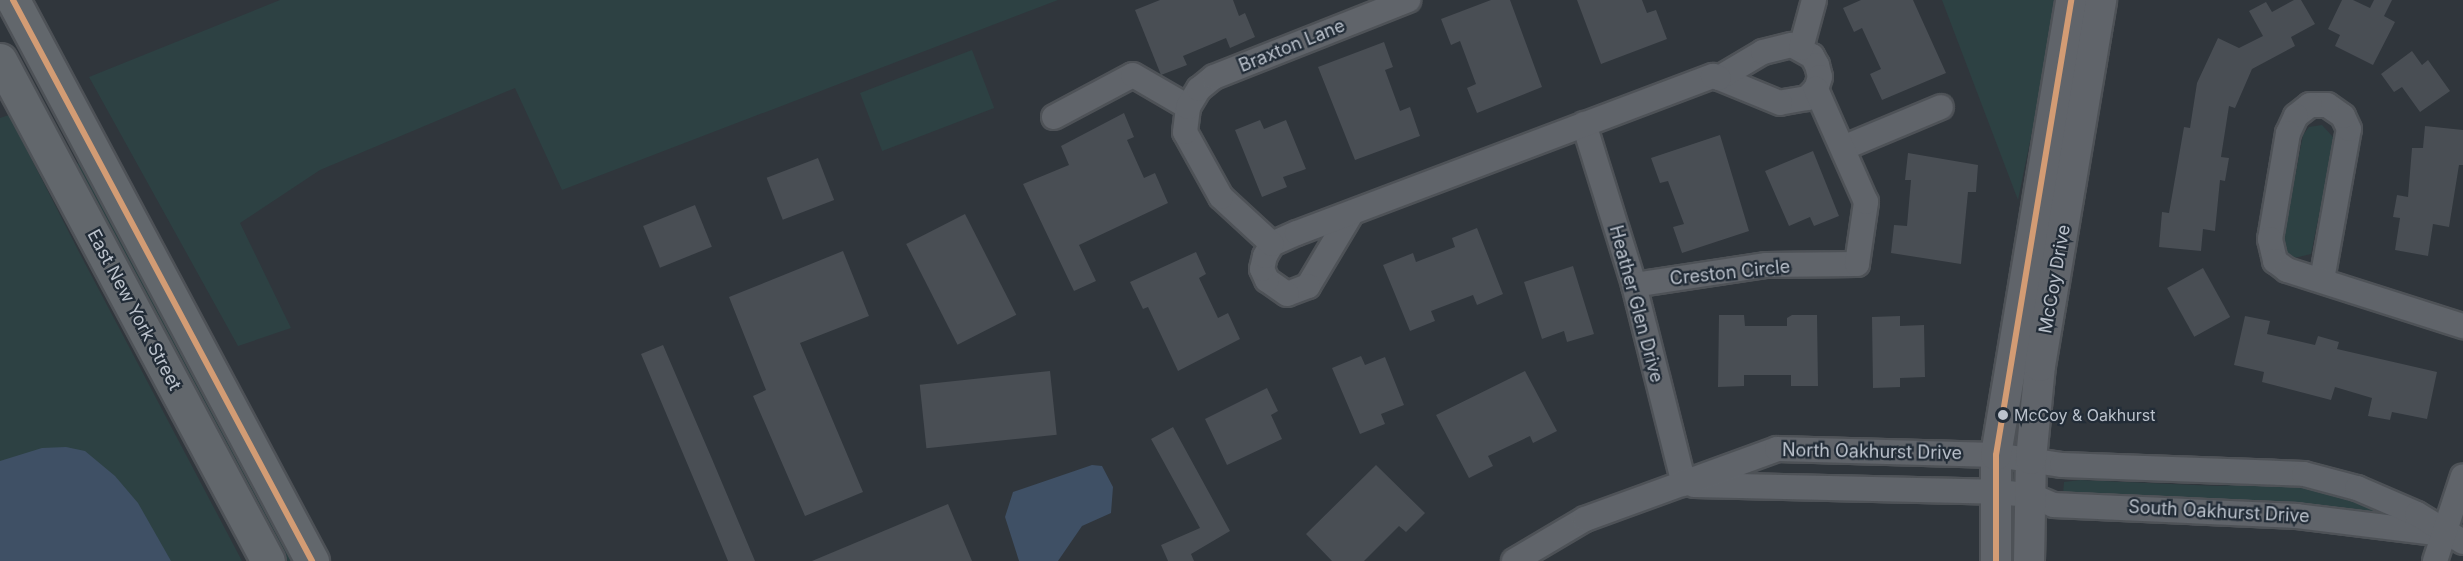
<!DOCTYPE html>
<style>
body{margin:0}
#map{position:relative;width:2463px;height:561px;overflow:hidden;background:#30363c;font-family:Inter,sans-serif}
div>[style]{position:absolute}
.green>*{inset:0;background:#2d4143;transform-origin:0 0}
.water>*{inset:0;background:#3f5065}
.building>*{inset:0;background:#494e54;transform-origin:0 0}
.roads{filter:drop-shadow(2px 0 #4e5257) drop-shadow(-2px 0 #4e5257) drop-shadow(0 2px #4e5257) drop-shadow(0 -2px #4e5257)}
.minor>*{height:24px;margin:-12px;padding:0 12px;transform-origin:12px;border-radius:12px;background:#60646a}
.tertiary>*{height:30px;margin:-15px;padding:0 15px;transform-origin:15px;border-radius:15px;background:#60646a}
.primary>*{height:33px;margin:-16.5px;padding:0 16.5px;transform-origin:16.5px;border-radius:16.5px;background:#62676c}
.bus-1>*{height:6px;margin:-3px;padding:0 3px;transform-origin:3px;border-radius:3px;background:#d39c74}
.dots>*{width:16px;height:16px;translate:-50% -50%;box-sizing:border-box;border:3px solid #222c37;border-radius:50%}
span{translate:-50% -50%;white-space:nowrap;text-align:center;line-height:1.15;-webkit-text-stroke:4.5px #222c37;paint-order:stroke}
.bus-label{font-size:16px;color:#bbc2cc}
.left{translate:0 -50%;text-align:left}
.street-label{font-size:18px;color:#bbc2cc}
</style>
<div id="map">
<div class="green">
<i style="clip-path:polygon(280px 0,1058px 0,562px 190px,515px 88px,320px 170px,240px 223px,291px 328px,238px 346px,89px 77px)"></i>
<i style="clip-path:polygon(1942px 0,2059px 0,2018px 200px)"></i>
<i style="left:972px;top:50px;width:62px;height:120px;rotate:69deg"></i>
<i style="clip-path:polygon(9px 115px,79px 252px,242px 561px,0 561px,0 118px)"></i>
<i style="clip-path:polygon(2322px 125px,2333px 137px,2333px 147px,2311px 254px,2290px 259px,2282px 244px,2303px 135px,2309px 127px)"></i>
<i style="clip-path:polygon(84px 161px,297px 561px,284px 561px,71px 166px)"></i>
<i style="clip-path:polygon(2080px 480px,2217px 486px,2290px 483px,2353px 495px,2392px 516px,2063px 494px,2064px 482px)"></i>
</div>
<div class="water">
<i style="clip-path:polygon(66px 447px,85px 451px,115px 476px,138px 503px,171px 561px,0 561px,0 461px,42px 448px)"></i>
<i style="clip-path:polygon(1092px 465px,1102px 466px,1113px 487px,1111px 513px,1082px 526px,1058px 561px,1019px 561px,1005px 517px,1013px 492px)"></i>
</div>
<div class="building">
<i style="clip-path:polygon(1160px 0,1233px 0,1239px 16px,1245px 13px,1255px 37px,1230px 48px,1226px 38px,1183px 56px,1187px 65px,1161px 75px,1135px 10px)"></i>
<i style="clip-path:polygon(1491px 0,1510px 0,1542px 87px,1477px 113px,1467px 88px,1476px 84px,1460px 41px,1451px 45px,1441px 19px)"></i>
<i style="clip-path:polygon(1577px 0,1642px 0,1647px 13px,1656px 10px,1667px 39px,1601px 64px)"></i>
<i style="clip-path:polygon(1861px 0,1913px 0,1946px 73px,1882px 100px,1870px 74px,1881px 69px,1862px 28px,1854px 32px,1843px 8px)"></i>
<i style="clip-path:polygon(2294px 0,2301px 0,2315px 24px,2291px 37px,2295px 46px,2252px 69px,2235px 108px,2229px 106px,2221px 157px,2229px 158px,2225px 181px,2220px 180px,2215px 231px,2203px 229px,2201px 251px,2159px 247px,2162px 212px,2169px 213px,2184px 127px,2190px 128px,2197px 83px,2218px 38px,2239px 48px,2263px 36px,2249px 11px,2266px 2px,2272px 12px)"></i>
<i style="clip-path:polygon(2342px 0,2353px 0,2370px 8px,2374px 0,2392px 0,2384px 16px,2395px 22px,2373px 65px,2335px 46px,2340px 35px,2328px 29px)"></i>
<i style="clip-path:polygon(1384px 42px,1393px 67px,1385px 70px,1400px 111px,1410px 107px,1420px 136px,1355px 160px,1318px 67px)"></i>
<i style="clip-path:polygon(2412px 51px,2422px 65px,2428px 60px,2450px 91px,2420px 112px,2402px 87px,2394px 92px,2381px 74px)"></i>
<i style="clip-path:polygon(1124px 113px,1134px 137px,1127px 140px,1144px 178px,1155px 173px,1168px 203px,1079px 245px,1096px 281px,1074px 291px,1023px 184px,1069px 165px,1061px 146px)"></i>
<i style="clip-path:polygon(1260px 120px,1264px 129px,1286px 120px,1306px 169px,1283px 177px,1287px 187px,1262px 197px,1235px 130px)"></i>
<i style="clip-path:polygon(2425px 126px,2463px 130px,2463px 165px,2459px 165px,2449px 227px,2433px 224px,2428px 256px,2395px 250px,2400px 218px,2393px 217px,2397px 195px,2408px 197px,2412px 148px,2423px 148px)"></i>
<i style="clip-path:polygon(1720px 135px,1749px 231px,1682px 253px,1673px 227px,1684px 224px,1668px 181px,1660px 183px,1651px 158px)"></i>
<i style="clip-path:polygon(1813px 151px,1839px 216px,1814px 226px,1810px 217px,1789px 226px,1765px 171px)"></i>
<i style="clip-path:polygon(1908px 153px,1978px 165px,1976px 192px,1968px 192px,1961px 264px,1891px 253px,1894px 225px,1907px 226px,1911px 180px,1905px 180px)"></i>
<i style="left:818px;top:158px;width:45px;height:55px;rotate:69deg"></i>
<i style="left:695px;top:205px;width:45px;height:56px;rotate:68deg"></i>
<i style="left:965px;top:214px;width:113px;height:66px;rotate:63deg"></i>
<i style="clip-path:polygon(1477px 228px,1503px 294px,1477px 305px,1473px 295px,1431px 311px,1435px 321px,1410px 331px,1383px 265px,1413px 253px,1416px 262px,1455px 247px,1452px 238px)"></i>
<i style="clip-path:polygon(843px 251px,869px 316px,800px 343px,863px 492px,805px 516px,753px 396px,766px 390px,729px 297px)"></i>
<i style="clip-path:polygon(1196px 252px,1206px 274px,1199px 278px,1218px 318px,1228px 313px,1240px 339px,1178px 371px,1148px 307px,1143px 309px,1130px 282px)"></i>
<i style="clip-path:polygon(1573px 266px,1594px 334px,1567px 342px,1564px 331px,1542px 339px,1524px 282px)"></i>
<i style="left:2203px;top:268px;width:56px;height:41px;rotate:61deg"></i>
<i style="clip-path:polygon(1719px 315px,1744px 315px,1745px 326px,1787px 326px,1787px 318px,1792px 315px,1817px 315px,1818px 386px,1791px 386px,1791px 375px,1744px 375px,1744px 386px,1718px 387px)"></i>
<i style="clip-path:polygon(1900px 316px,1900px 326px,1924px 325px,1925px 377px,1900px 378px,1900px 387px,1873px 388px,1872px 317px)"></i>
<i style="clip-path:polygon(2245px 316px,2270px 321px,2267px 334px,2315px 345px,2318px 336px,2339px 342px,2337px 349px,2437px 372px,2427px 419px,2392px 412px,2390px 420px,2368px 416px,2372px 398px,2335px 387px,2331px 400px,2262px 382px,2264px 372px,2234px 365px)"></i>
<i style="clip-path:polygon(663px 345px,712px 459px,755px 561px,728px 561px,714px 527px,641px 354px)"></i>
<i style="clip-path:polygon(1361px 356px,1365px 365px,1385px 357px,1404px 405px,1381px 414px,1385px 424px,1360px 434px,1332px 368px)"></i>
<i style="left:1050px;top:371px;width:64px;height:131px;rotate:84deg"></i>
<i style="clip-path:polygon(1525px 371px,1557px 431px,1533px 443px,1530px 436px,1488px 456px,1493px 466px,1469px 478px,1436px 415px)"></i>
<i style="clip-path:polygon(1267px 388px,1278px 411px,1271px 415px,1282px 439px,1227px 465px,1205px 419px)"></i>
<i style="clip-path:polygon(1173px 427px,1230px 531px,1191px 554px,1194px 561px,1168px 561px,1161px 545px,1200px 528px,1151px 439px)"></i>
<i style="clip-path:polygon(1376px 465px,1425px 513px,1406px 532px,1399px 526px,1364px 561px,1332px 561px,1306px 534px)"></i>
<i style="clip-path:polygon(948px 504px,972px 561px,812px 561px)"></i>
</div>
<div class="roads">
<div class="minor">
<i style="left:1792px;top:45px;width:23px;rotate:29deg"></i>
<i style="left:1812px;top:56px;width:10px;rotate:61deg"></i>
<i style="left:1817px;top:65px;width:12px;rotate:76deg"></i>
<i style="left:1820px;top:77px;width:13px;rotate:108deg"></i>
<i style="left:1816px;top:89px;width:13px;rotate:135deg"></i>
<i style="left:1807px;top:98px;width:27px;rotate:170deg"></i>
<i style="left:1780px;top:103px;width:66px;rotate:-157.7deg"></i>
<i style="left:1719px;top:78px;width:51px;rotate:-30.6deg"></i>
<i style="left:1763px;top:52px;width:30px;rotate:-14deg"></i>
<i style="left:1801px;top:48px;width:50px;rotate:-74.8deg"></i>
<i style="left:1054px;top:117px;width:89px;rotate:-28deg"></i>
<i style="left:1133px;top:75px;width:64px;rotate:30.2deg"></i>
<i style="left:1584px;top:124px;width:169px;rotate:72.7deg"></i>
<i style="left:1634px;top:285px;width:205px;rotate:75.9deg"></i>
<i style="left:1843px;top:148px;width:106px;rotate:-22.7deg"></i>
<i style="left:1351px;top:214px;width:84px;rotate:120.8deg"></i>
<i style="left:1308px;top:286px;width:22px;rotate:159deg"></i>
<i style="left:1287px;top:294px;width:24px;rotate:-145deg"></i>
<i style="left:1267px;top:280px;width:12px;rotate:-114deg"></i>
<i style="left:1262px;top:269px;width:13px;rotate:-77deg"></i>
<i style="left:1265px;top:256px;width:14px;rotate:-60deg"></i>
<i style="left:1272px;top:244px;width:27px;rotate:-24deg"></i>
<i style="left:1297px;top:233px;width:445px;rotate:-20.7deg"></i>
<i style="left:1713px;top:76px;width:6px;rotate:18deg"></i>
<i style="left:1272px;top:244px;width:69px;rotate:-137.3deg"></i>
<i style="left:1221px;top:197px;width:74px;rotate:-119deg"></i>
<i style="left:1185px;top:132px;width:25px;rotate:-83deg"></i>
<i style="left:1188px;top:107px;width:21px;rotate:-59deg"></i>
<i style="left:1199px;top:89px;width:19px;rotate:-39deg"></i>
<i style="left:1214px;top:77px;width:209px;rotate:-21.6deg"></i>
<i style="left:2322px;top:280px;width:153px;rotate:-79.9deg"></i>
<i style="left:2349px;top:129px;width:14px;rotate:-115deg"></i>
<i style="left:2343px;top:116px;width:19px;rotate:-145deg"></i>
<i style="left:2327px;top:105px;width:17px;rotate:180deg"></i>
<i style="left:2310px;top:105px;width:18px;rotate:142deg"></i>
<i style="left:2296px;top:116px;width:19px;rotate:115deg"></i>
<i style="left:2288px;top:133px;width:108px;rotate:99.6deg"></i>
<i style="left:2270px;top:239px;width:23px;rotate:77deg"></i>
<i style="left:2275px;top:261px;width:15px;rotate:37deg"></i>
<i style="left:2287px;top:270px;width:185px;rotate:17.7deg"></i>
<i style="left:1634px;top:285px;width:134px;rotate:-8.6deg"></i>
<i style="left:1766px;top:265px;width:91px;rotate:-0.6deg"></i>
<i style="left:1857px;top:264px;width:63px;rotate:-81.7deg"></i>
<i style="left:1866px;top:202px;width:124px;rotate:-113.9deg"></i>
<i style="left:1694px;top:485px;width:302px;rotate:1.3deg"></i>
<i style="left:1996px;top:492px;width:34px;rotate:5deg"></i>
<i style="left:2030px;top:495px;width:25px;rotate:23deg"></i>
<i style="left:2053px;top:505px;width:244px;rotate:2.6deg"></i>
<i style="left:2297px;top:516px;width:148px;rotate:7deg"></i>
<i style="left:1514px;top:561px;width:82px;rotate:-30.6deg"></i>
<i style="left:1585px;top:519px;width:204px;rotate:-20deg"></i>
<i style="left:1777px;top:449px;width:219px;rotate:1.6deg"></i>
<i style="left:1996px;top:455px;width:67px;rotate:8.6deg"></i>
<i style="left:2062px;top:465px;width:242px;rotate:2.1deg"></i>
<i style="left:2304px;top:474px;width:55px;rotate:14.8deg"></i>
<i style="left:2357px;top:488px;width:65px;rotate:23.4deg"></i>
<i style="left:2417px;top:514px;width:54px;rotate:31.3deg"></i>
<i style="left:2435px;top:561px;width:89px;rotate:-71.8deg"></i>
</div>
<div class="tertiary">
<i style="left:1996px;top:561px;width:106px;rotate:-90deg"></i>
<i style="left:1996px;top:455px;width:461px;rotate:-80.6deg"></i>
<i style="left:2029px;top:561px;width:102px;rotate:-88.9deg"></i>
<i style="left:2031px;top:459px;width:93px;rotate:-84.5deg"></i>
<i style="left:2040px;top:366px;width:371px;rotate:-80.5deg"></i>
</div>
<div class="primary">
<i style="left:13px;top:0;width:636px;rotate:61.94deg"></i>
<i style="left:0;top:60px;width:568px;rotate:61.86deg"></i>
</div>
</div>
<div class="bus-1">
<i style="left:13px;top:0;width:636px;rotate:61.94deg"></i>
<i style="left:1996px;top:561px;width:106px;rotate:-90deg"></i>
<i style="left:1996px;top:455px;width:461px;rotate:-80.6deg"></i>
</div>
<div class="dots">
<i style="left:2003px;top:415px;background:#bbc2cc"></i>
</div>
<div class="bus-label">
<span class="left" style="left:2014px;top:415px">McCoy &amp; Oakhurst</span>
</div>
<div class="street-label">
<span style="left:1292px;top:46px;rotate:-22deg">Braxton Lane</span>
<span style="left:1730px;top:273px;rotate:-6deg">Creston Circle</span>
<span style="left:2055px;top:279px;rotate:-80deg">McCoy Drive</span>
<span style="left:1636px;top:304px;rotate:75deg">Heather Glen Drive</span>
<span style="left:134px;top:310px;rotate:62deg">East New York Street</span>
<span style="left:1872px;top:452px;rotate:1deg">North Oakhurst Drive</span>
<span style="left:2219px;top:512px;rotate:3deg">South Oakhurst Drive</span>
</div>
</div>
